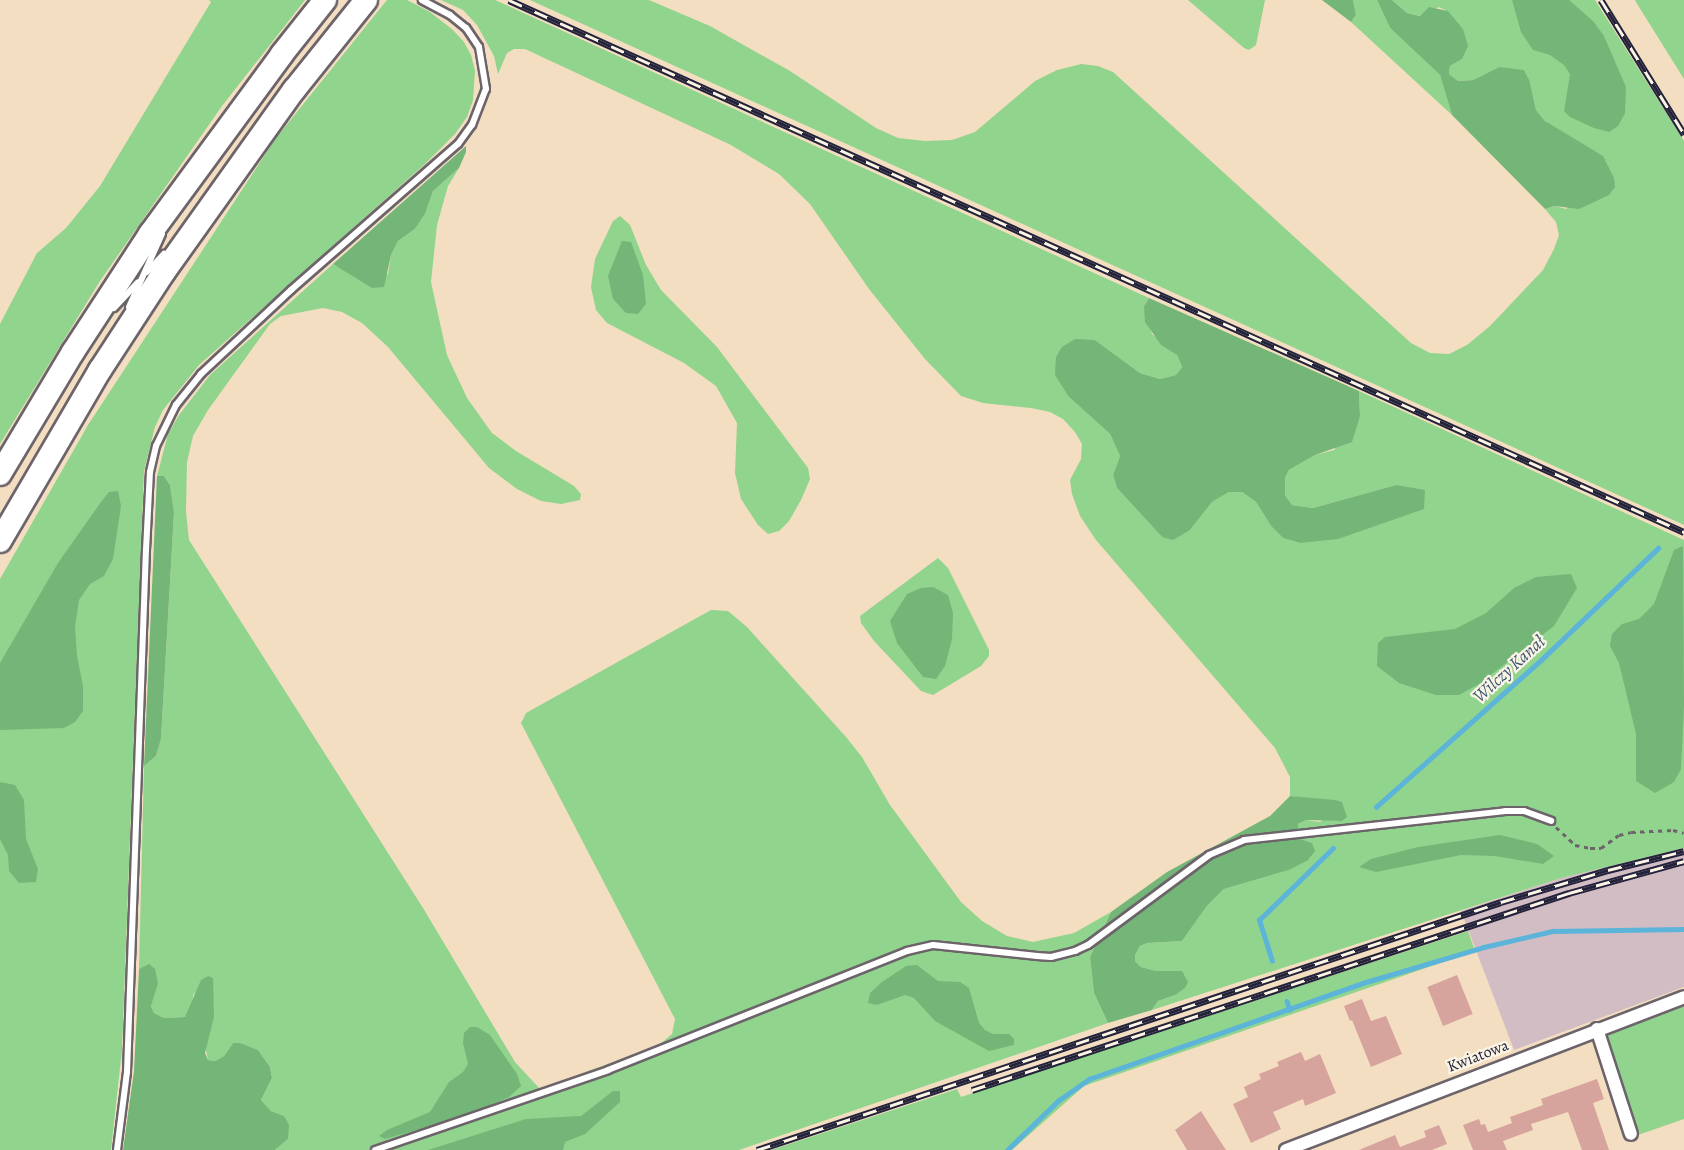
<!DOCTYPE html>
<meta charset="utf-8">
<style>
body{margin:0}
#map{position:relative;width:1684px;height:1150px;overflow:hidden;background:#f4dec1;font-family:Alegreya,serif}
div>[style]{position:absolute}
.industrial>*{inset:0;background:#d2bdc5}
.green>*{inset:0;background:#90d48d}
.forest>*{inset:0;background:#74b678}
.stream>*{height:4.5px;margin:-2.25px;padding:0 2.25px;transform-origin:2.25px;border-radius:2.25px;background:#5cb4d9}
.building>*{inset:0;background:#d7a39d;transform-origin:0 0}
.path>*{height:3px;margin-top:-1.5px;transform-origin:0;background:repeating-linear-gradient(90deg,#6c646a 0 4.5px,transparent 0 9px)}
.roads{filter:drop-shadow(2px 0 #6c646a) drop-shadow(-2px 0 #6c646a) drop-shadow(0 2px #6c646a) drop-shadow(0 -2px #6c646a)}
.service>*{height:6px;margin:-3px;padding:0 3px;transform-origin:3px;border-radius:3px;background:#fff}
.minor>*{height:12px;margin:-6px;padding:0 6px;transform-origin:6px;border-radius:6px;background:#fff}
.motorway>*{height:22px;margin:-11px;padding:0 11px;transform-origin:11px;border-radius:11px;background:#fff}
.rail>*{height:7px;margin-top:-3.5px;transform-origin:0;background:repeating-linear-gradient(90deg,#fcf5e5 0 14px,#22223b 0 28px);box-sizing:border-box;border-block:2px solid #22223b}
span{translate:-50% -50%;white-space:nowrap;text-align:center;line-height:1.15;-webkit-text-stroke:4.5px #fcf5e5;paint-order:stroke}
.street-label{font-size:16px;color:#22223b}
.water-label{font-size:18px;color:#365572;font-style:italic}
</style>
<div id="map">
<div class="industrial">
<i style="clip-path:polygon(1684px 848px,1684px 987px,1514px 1050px,1461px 911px,1561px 878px)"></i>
</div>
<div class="green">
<i style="clip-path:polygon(209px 0,305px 0,222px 106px,100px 281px,0 444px,0 324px,37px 253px,66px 228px,100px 186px,211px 2px)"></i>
<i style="clip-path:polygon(387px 0,407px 0,430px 12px,453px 30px,464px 42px,471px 55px,475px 71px,473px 100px,467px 117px,455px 134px,425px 164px,199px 365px,163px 410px,155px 427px,144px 471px,122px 1050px,111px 1150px,0 1150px,0 579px,88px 425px,276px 138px)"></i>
<i style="clip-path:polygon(441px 0,495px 0,1149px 298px,1144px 306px,1152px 334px,1177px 355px,1182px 367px,1176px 375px,1160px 379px,1140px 373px,1095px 340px,1069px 397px,1110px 434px,1120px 456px,1113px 475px,1117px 488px,1162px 537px,1190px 530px,1212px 502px,1229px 492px,1242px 492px,1256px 502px,1271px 526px,1283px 538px,1300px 543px,1396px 485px,1313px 508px,1292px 505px,1285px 495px,1285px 478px,1289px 470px,1315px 455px,1334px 450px,1360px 416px,1359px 391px,1684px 540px,1684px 848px,1561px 878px,1152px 1010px,1158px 1001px,1175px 995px,1182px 971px,1156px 971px,1141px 967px,1135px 961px,1135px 955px,1140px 946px,1147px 943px,1182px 941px,1207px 906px,1224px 889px,1289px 870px,1312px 843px,1298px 838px,1298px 824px,1306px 820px,1320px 822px,1342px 803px,1290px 796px,1290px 777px,1275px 748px,1096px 540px,1080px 516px,1072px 494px,1070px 480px,1081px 459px,1082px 444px,1075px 432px,1063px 419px,1050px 412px,1031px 408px,983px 403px,961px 396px,925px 359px,869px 289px,810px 204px,779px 174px,731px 145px,525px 49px,514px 49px,507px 53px,498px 74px,494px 56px,477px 25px,463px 10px)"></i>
<i style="clip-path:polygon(530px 0,649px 0,710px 26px,790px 71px,876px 128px,898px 138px,925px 141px,952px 140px,975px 132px,1035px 81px,1057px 70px,1081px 64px,1098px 66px,1113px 72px,1411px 343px,1430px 353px,1449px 354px,1467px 345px,1490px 326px,1543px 270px,1554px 249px,1559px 235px,1556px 222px,1545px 209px,1554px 206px,1567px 209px,1562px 133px,1545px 121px,1536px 110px,1530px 82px,1499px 67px,1473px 80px,1458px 81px,1449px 74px,1450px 66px,1462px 59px,1463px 29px,1447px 11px,1439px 7px,1421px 16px,1407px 13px,1392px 0,1595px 0,1684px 141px,1684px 525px)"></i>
<i style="clip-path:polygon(1188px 0,1265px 0,1256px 45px,1249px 50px,1244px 48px)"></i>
<i style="clip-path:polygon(1353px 0,1377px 0,1390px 28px,1440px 75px,1452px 115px,1351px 22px,1356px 15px)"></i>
<i style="clip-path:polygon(1635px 0,1684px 0,1684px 79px,1639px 7px)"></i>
<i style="clip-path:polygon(459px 168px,448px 186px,437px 225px,431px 282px,447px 355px,467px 398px,492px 433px,516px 451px,574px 486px,581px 494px,580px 500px,561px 504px,541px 501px,517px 489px,489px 468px,388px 347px,362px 323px,342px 312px,323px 308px,281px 316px,270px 324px,208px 410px,193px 436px,187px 462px,186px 512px,189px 540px,423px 908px,515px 1062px,540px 1089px,659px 1045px,672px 1034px,675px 1019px,521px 723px,526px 713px,711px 610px,728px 611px,747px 627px,846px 737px,862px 757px,890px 805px,961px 902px,982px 921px,1007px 936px,1033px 942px,1074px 933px,1111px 912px,1090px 957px,1094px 993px,1108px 1023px,739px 1150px,275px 1150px,288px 1139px,284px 1116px,271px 1111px,261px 1100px,272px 1078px,270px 1067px,258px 1050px,233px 1043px,224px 1056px,215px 1061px,208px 1060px,194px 992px,191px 1008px,185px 1017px,164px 1018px,154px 1013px,151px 1006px,157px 983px,139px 969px,144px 766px,156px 756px,161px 739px,174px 512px,170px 485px,164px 476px,157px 476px,168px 434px,179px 415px,210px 375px,333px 264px,353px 275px,388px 274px,391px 255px,398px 241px,415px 229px,425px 214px,433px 191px)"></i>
<i style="clip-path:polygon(620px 216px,630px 225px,646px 265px,661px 290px,717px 347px,808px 468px,810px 479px,801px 500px,789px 521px,779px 531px,768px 534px,758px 525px,741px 499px,735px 473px,737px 423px,716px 386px,684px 363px,607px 323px,596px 310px,591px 287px,595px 259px,613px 221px)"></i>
<i style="clip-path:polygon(938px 558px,948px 568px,989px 650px,989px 656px,981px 666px,933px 695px,921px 691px,874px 641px,861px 623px,860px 616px)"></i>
<i style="clip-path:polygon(1468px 931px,1475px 951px,1084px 1086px,1012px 1150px,771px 1150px,957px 1089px,961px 1097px)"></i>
<i style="clip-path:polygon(1684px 1006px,1684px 1119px,1638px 1135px,1605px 1036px)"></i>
</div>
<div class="forest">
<i style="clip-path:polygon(1322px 0,1353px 0,1356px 15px,1351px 22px)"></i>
<i style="clip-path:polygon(1377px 0,1392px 0,1407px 13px,1420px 16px,1429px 7px,1448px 11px,1463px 29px,1468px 46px,1462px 59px,1450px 66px,1449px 74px,1458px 81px,1473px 80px,1499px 67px,1524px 70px,1530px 82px,1536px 110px,1545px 121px,1603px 156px,1614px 178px,1615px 187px,1609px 195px,1579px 209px,1554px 206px,1545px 209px,1452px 115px,1440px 75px,1390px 28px)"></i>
<i style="clip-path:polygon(1512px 0,1569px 0,1593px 21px,1604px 36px,1626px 87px,1625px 113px,1618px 126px,1609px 132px,1594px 128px,1570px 117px,1564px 111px,1570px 74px,1564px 65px,1550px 55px,1533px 50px,1521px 32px)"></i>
<i style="clip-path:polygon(466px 146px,466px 152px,459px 168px,433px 191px,425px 214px,415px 229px,398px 241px,391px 255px,384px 287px,372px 288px,333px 264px)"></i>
<i style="clip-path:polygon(622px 241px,631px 242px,643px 275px,646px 304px,638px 314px,626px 313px,613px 299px,608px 276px)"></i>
<i style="clip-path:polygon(1149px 298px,1359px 391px,1360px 416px,1352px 442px,1315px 455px,1289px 470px,1285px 478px,1285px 495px,1292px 505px,1313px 508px,1396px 485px,1425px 490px,1424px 509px,1338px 539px,1300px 543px,1283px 538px,1271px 526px,1256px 502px,1242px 492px,1229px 492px,1212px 502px,1190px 530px,1173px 540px,1162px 537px,1117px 488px,1113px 475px,1120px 456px,1110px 434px,1069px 397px,1055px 375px,1056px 357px,1062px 347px,1075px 339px,1095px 340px,1140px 373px,1160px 379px,1176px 375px,1182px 367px,1177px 355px,1161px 345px,1145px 322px,1144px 306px)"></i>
<i style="clip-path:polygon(157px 476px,164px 476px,170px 485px,174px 512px,161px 739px,156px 756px,144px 766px)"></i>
<i style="clip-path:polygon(118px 491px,121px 506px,113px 559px,104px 576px,90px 584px,79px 600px,75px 627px,77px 656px,83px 686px,83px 711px,75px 722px,64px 728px,0 730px,0 663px,58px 563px,101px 502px,109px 492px)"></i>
<i style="clip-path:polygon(1683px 546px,1684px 705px,1681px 769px,1674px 782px,1655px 793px,1636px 781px,1636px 734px,1619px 663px,1610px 646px,1612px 634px,1622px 624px,1639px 619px,1654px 604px,1674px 550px)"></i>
<i style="clip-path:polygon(1571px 574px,1577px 588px,1554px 626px,1479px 684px,1459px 695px,1436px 695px,1399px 683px,1377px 666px,1378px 643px,1385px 637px,1455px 629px,1486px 613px,1514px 588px,1536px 577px)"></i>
<i style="clip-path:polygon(933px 587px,948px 595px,953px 613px,952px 639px,945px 666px,936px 679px,923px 677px,897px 643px,890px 621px,907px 594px,921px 588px)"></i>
<i style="clip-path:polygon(0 782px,15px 785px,24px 800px,26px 839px,38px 869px,36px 882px,19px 883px,9px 871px,8px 855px,0 839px)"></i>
<i style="clip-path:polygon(1290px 796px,1335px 800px,1342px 802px,1347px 817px,1342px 821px,1306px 820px,1298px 824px,1298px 838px,1312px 843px,1315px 851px,1308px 860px,1289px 870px,1224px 889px,1207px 906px,1182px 941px,1147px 943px,1140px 946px,1135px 955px,1135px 961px,1141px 967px,1156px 971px,1182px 971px,1188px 982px,1185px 988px,1175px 995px,1158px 1001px,1152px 1010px,1108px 1023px,1094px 993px,1090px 957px,1111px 912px,1167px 872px,1270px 816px)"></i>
<i style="clip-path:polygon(1500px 835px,1537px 844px,1554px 856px,1543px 864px,1495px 856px,1461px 855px,1376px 872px,1359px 867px,1371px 859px,1418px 847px)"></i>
<i style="clip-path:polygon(149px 964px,155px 969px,158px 983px,151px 1006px,154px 1013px,164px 1018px,185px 1017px,201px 980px,208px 976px,213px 978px,214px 1017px,205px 1053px,208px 1060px,215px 1061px,224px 1056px,233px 1043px,240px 1043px,258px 1050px,270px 1067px,272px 1078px,261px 1100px,271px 1111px,284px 1116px,289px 1125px,288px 1139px,275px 1150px,123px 1150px,134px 1071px,139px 969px)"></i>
<i style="clip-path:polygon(917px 965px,938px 981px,960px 982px,969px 988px,979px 1023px,985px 1030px,993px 1034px,1009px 1034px,1014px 1039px,1014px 1045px,989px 1051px,935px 1021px,914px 998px,905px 995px,877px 1005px,868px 1003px,870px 993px,882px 982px,906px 966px)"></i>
<i style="clip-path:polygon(470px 1027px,477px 1027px,490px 1035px,517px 1074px,521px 1086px,509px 1097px,467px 1115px,385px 1139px,379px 1136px,387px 1130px,430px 1112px,449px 1082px,463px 1072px,468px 1064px,463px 1043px,464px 1033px)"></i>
<i style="clip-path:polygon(613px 1091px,620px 1091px,620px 1102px,585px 1134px,565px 1142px,563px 1150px,428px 1150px,526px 1119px,581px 1116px)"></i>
</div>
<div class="stream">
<i style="left:1376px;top:807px;width:221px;rotate:-41.7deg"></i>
<i style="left:1541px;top:660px;width:162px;rotate:-43.7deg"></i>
<i style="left:1272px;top:961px;width:43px;rotate:-107.6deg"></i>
<i style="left:1259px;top:920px;width:103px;rotate:-44.2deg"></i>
<i style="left:1287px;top:1001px;width:9px;rotate:72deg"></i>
<i style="left:1007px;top:1150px;width:72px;rotate:-43.9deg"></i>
<i style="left:1059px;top:1100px;width:37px;rotate:-35deg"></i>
<i style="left:1089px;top:1079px;width:293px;rotate:-19.3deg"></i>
<i style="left:1366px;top:982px;width:123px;rotate:-16.5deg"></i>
<i style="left:1484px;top:947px;width:71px;rotate:-13.1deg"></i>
<i style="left:1553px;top:931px;width:131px;rotate:-0.9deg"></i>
</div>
<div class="building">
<i style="left:1457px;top:975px;width:42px;height:32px;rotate:68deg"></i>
<i style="clip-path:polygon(1362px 999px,1371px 1021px,1386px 1016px,1402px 1054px,1371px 1067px,1352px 1020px,1350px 1021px,1344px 1006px)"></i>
<i style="clip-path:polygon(1301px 1052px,1305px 1061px,1320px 1054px,1336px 1093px,1305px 1106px,1303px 1099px,1273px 1112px,1281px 1129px,1251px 1143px,1233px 1104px,1248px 1097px,1244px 1087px,1261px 1079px,1259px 1074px,1279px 1066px,1277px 1062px)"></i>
<i style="clip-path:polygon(1597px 1079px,1604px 1099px,1593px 1103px,1609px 1150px,1582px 1150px,1568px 1112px,1531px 1124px,1533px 1130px,1503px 1141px,1507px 1150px,1473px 1150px,1463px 1125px,1479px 1119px,1481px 1125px,1485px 1124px,1488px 1132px,1512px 1123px,1510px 1117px,1543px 1105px,1541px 1099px)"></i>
<i style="clip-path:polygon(1201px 1111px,1211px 1127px,1226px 1150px,1187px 1150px,1175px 1130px)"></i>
<i style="clip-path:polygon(1439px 1125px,1447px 1144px,1432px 1150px,1359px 1150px,1395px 1135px,1400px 1147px,1426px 1137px,1424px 1131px)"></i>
</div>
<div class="path">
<i style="left:1556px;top:827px;width:26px;rotate:43deg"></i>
<i style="left:1575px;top:845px;width:15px;rotate:11deg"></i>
<i style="left:1590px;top:848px;width:11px"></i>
<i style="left:1601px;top:848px;width:22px;rotate:-36deg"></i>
<i style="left:1619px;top:835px;width:12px;rotate:-14deg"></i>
<i style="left:1631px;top:832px;width:42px;rotate:-2.7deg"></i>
<i style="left:1673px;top:830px;width:11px;rotate:15deg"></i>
</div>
<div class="roads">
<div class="service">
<i style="left:147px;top:272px;width:25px;rotate:-47deg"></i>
<i style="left:129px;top:307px;width:80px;rotate:-65.7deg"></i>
<i style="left:114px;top:308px;width:35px;rotate:-47deg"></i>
<i style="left:117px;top:1150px;width:79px;rotate:-82.7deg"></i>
<i style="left:127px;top:1072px;width:522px;rotate:-87.92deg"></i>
<i style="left:146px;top:550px;width:78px;rotate:-87.1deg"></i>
<i style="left:150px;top:472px;width:27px;rotate:-77deg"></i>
<i style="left:156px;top:446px;width:46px;rotate:-64deg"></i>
<i style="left:176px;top:405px;width:40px;rotate:-51deg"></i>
<i style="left:201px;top:374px;width:123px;rotate:-43deg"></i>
<i style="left:291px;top:290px;width:222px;rotate:-41.2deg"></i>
<i style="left:458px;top:144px;width:24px;rotate:-54deg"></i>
<i style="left:472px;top:125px;width:39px;rotate:-69deg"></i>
<i style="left:486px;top:89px;width:43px;rotate:-99.5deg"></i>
<i style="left:479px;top:47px;width:23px;rotate:-124deg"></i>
<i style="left:466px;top:28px;width:21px;rotate:-141deg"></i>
<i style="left:450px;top:15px;width:32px;rotate:-152deg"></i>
<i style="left:375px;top:1150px;width:246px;rotate:-18.9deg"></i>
<i style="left:608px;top:1070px;width:322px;rotate:-21.7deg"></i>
<i style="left:907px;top:951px;width:27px;rotate:-13deg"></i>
<i style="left:933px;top:945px;width:105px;rotate:6deg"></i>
<i style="left:1037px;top:956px;width:14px;rotate:4deg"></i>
<i style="left:1051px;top:957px;width:25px;rotate:-14deg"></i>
<i style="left:1075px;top:951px;width:14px;rotate:-25deg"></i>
<i style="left:1088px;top:945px;width:151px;rotate:-36.6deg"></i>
<i style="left:1209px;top:855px;width:38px;rotate:-23deg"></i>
<i style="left:1244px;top:840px;width:263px;rotate:-6.3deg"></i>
<i style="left:1505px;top:811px;width:19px"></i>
<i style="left:1524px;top:811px;width:29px;rotate:20deg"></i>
</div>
<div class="minor">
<i style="left:1597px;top:1029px;width:110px;rotate:72.1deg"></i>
<i style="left:1286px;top:1150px;width:426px;rotate:-21deg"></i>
</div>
<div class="motorway">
<i style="left:0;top:474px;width:142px;rotate:-59.1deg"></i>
<i style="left:73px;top:352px;width:141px;rotate:-56.9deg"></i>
<i style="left:150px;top:234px;width:223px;rotate:-53.7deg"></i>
<i style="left:282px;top:54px;width:69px;rotate:-51.5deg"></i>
<i style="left:0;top:541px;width:198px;rotate:-59.7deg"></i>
<i style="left:100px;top:370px;width:117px;rotate:-56.9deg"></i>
<i style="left:164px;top:272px;width:224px;rotate:-54.5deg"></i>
<i style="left:294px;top:90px;width:115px;rotate:-51.3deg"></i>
</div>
</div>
<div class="rail">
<i style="left:509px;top:0;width:1290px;rotate:24.36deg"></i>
<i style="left:1601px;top:0;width:158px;rotate:58.2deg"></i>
<i style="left:972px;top:1090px;width:629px;rotate:-18.26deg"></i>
<i style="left:1569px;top:893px;width:119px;rotate:-15.5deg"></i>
<i style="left:757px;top:1150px;width:784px;rotate:-18.43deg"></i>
<i style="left:1501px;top:902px;width:112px;rotate:-16.7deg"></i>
<i style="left:1608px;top:870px;width:78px;rotate:-14deg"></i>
</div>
<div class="street-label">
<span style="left:1478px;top:1056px;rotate:-21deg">Kwiatowa</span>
</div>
<div class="water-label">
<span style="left:1509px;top:669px;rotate:-42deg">Wilczy Kanał</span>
</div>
</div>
